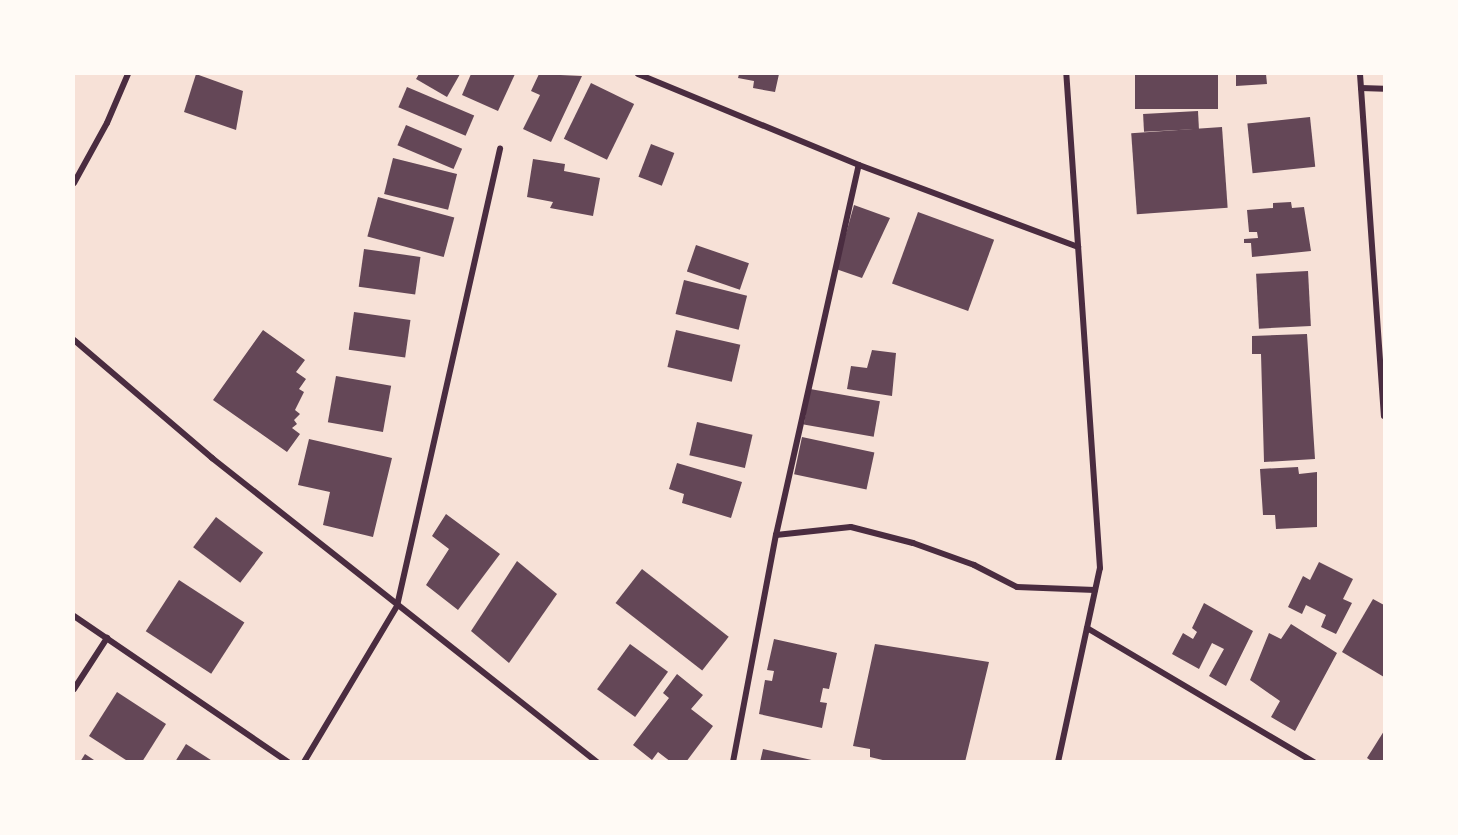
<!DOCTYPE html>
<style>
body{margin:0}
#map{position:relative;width:1458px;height:835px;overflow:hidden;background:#f7e1d7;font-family:"IBM Plex Sans",sans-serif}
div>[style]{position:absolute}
.building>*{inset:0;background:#644757;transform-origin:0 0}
.minor>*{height:6px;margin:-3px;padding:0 3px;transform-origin:3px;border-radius:3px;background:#4a2c40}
span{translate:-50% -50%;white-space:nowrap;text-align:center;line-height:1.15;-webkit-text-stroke:6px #fffaf5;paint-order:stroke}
.frame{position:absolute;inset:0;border:75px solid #fffaf5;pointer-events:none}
</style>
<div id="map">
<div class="building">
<i style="clip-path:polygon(196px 74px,243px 91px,236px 130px,184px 112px)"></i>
<i style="clip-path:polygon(419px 74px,460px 74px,447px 97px,416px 79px)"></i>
<i style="clip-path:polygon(471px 74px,515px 74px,498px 111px,462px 95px)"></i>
<i style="clip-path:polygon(539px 74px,582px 76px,551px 142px,523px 129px,540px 95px,531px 91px)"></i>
<i style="clip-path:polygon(739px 74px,779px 74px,775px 92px,753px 88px,754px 81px,738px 78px)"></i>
<i style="left:1135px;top:74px;width:83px;height:35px"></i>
<i style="clip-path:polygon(1236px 74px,1266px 74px,1267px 84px,1236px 86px)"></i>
<i style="left:591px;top:83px;width:48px;height:62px;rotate:26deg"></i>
<i style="left:407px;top:87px;width:73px;height:22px;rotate:23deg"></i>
<i style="left:1198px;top:111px;width:18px;height:55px;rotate:87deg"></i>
<i style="left:1310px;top:117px;width:50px;height:63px;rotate:84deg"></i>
<i style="left:406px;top:125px;width:61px;height:22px;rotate:23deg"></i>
<i style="left:1222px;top:127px;width:81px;height:91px;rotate:86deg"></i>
<i style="left:651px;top:144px;width:25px;height:35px;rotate:21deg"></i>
<i style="left:393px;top:158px;width:66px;height:37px;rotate:14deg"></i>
<i style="clip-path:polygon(533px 159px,565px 164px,564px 171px,600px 178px,593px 216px,550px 208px,553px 202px,527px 197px)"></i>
<i style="left:378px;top:197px;width:79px;height:41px;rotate:15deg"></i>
<i style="clip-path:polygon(1291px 202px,1292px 208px,1304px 207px,1311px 251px,1252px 257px,1251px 243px,1244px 243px,1244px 239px,1258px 238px,1257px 232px,1249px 232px,1247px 210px,1273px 208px,1273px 203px)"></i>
<i style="clip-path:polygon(854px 205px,890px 218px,862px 278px,836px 269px)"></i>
<i style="left:918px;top:212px;width:81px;height:76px;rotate:20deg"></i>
<i style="left:696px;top:245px;width:56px;height:28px;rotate:19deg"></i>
<i style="left:364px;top:249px;width:57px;height:38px;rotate:8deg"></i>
<i style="left:1308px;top:271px;width:55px;height:52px;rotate:87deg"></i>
<i style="left:684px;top:280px;width:65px;height:35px;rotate:14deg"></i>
<i style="left:354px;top:312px;width:57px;height:38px;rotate:8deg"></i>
<i style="clip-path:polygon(263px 330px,305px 360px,296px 372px,306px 379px,299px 389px,304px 392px,295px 410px,300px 414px,294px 420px,297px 424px,292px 428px,300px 434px,287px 452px,213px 400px)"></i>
<i style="left:676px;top:330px;width:66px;height:38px;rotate:13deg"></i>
<i style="clip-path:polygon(1307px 334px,1315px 459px,1264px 462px,1261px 354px,1252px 354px,1252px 336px)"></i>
<i style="clip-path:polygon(872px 350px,896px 353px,892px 396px,847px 389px,851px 366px,867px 368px)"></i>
<i style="left:336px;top:376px;width:56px;height:47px;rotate:10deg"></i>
<i style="left:810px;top:389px;width:71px;height:36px;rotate:10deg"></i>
<i style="left:697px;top:422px;width:57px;height:34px;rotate:13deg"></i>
<i style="left:802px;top:437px;width:74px;height:38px;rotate:12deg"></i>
<i style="clip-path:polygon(309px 439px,392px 458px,373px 537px,323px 525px,330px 492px,298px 485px)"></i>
<i style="clip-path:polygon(677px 463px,742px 482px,731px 518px,682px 503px,684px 494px,669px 489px)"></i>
<i style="clip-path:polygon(1298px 467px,1299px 474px,1317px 472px,1317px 527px,1276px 529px,1275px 515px,1263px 515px,1260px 469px)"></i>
<i style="clip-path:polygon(446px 514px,500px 554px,458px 610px,426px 585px,449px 549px,432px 536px)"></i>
<i style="left:216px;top:517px;width:59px;height:38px;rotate:37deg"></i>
<i style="clip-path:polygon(517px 561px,557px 594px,509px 663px,471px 631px)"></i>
<i style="clip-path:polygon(1319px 562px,1353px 579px,1343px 599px,1352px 603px,1336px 634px,1321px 627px,1326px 615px,1306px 605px,1302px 614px,1288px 607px,1303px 576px,1310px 580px)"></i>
<i style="left:642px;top:569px;width:110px;height:43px;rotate:38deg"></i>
<i style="left:179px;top:580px;width:78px;height:61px;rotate:33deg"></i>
<i style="clip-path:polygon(1373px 599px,1384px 605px,1384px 677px,1342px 652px)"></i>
<i style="clip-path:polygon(1204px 603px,1253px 631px,1226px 686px,1209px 676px,1224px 649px,1212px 643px,1199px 669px,1172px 654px,1183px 633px,1193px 639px,1197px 632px,1192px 628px)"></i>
<i style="clip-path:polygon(1291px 624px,1337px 653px,1295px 731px,1271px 717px,1280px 701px,1250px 680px,1269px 633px,1281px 639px)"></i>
<i style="clip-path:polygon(774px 639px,837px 653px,829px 689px,823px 688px,820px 702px,827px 703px,822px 728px,759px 714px,765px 680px,772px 681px,774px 671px,767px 670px)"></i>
<i style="left:630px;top:644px;width:47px;height:56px;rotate:36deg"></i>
<i style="clip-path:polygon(875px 644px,989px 662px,965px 762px,891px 762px,870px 757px,870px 749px,853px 746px)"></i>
<i style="clip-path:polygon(677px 674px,703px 695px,691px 709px,713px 726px,686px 762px,671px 762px,658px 752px,652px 760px,633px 745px,669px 698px,663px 693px)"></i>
<i style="clip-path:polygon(117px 692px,166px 724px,142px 762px,129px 762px,89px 736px)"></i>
<i style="clip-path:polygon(1384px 731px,1384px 762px,1373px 762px,1367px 758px)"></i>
<i style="clip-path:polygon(186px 744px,214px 762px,175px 762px)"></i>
<i style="clip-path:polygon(763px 749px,816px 761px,816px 762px,760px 762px)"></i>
<i style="clip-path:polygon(85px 754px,97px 762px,80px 762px)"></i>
</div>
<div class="minor">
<i style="left:638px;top:74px;width:239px;rotate:22.4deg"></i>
<i style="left:1360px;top:74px;width:343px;rotate:86deg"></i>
<i style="left:1361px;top:88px;width:23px;rotate:2deg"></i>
<i style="left:74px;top:183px;width:68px;rotate:-61.2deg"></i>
<i style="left:107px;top:123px;width:53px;rotate:-66.8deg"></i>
<i style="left:74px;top:340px;width:182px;rotate:40.5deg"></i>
<i style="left:212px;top:458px;width:491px;rotate:38.3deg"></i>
<i style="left:776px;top:535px;width:75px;rotate:-6.1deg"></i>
<i style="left:851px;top:527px;width:64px;rotate:14.5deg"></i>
<i style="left:913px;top:543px;width:65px;rotate:19.8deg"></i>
<i style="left:974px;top:565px;width:48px;rotate:27.1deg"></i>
<i style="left:1017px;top:587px;width:78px;rotate:2.2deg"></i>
<i style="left:74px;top:616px;width:259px;rotate:34.3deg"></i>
<i style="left:1087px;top:628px;width:264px;rotate:30.6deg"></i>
<i style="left:74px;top:689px;width:61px;rotate:-57.1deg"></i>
<i style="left:304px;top:762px;width:182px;rotate:-59.2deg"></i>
<i style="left:397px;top:606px;width:469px;rotate:-77.3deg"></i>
<i style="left:733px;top:762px;width:231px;rotate:-79.3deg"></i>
<i style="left:776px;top:535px;width:379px;rotate:-77.4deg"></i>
<i style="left:859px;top:165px;width:234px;rotate:20.5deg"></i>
<i style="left:1058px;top:762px;width:198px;rotate:-77.8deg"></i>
<i style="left:1100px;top:568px;width:495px;rotate:-93.9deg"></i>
</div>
<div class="frame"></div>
</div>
